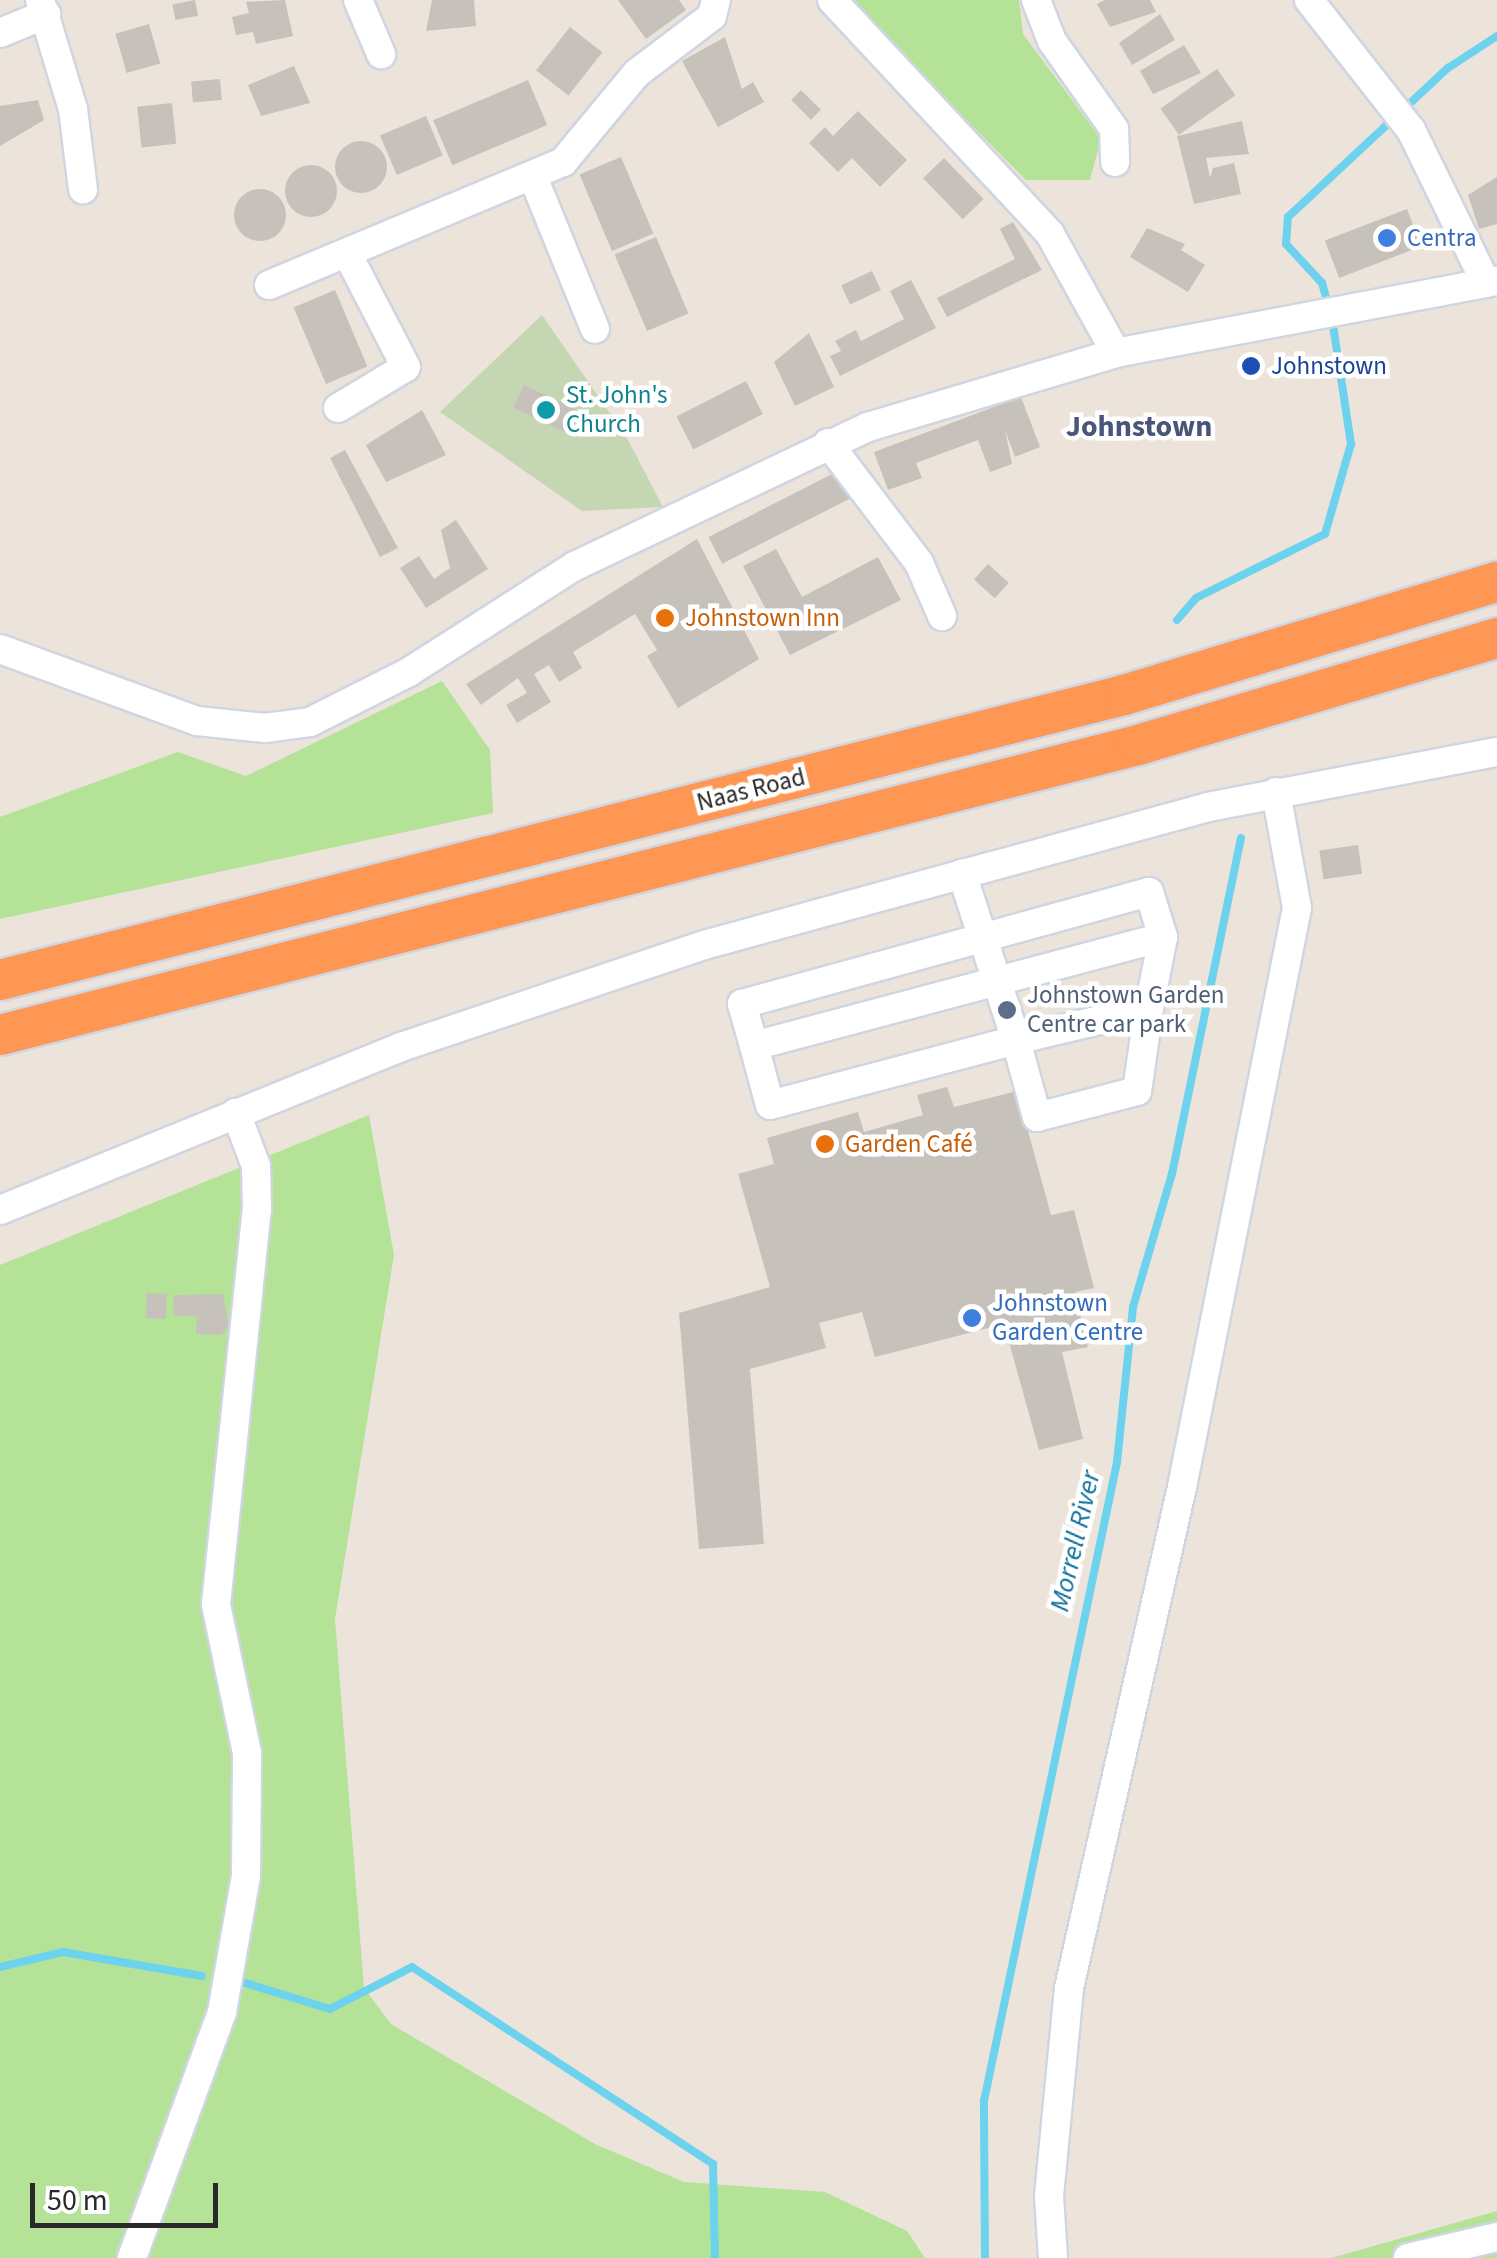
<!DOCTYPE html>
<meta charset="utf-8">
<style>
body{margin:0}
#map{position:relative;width:1497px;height:2258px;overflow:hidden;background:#ece4db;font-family:"Source Sans 3",sans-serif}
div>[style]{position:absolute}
.green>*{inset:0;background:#b4e397}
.cemetery>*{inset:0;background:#c5d6b2}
.stream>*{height:8px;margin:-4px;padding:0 4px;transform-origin:4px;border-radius:4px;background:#6dd2ee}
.building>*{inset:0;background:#c7c1bb;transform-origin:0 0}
.round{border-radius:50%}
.roads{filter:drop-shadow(2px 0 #d0d5e2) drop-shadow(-2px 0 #d0d5e2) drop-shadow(0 2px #d0d5e2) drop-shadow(0 -2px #d0d5e2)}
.minor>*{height:28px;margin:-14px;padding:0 14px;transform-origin:14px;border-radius:14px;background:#fff}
.highway>*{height:40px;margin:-20px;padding:0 20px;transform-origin:20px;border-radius:20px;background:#fe9654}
.dots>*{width:28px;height:28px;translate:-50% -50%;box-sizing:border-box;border:5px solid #fff;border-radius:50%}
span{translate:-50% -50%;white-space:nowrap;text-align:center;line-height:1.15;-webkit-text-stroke:9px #fff;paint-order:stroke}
.shop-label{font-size:25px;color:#366cbe}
.left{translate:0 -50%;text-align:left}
.transit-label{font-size:25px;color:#164399}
.culture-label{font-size:25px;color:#0d838f}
.food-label{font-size:25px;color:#c56008}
.street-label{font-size:25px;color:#292929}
.service-label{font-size:25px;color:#4e5e75}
.water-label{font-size:28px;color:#0d709a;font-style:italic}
.quarter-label{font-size:30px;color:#4a557a;font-weight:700}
.scale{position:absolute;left:30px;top:2183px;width:188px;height:45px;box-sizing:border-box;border:5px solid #292929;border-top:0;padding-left:12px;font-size:30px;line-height:35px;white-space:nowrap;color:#292929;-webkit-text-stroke:8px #fff;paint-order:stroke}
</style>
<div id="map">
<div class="green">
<i style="clip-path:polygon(847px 0,1019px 0,1023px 34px,1101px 139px,1090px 180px,1026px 180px)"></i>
<i style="clip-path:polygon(442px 681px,490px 750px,493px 813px,0 919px,0 817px,178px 752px,246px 776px)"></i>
<i style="clip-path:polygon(369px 1115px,394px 1255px,335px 1619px,364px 1988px,391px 2024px,595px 2144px,684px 2182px,825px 2192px,907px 2231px,925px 2258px,0 2258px,0 1265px)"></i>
<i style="clip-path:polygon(1497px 2211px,1497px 2258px,1331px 2258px)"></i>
</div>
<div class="cemetery">
<i style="clip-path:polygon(542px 315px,627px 438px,663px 507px,582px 511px,440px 412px)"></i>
</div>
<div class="stream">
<i style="left:1328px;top:305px;width:23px;rotate:-105deg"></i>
<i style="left:1322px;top:283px;width:53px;rotate:-132.7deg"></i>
<i style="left:1286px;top:244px;width:27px;rotate:-86deg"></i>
<i style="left:1288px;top:217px;width:219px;rotate:-43deg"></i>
<i style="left:1448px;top:68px;width:59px;rotate:-33.1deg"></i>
<i style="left:1177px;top:620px;width:29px;rotate:-49deg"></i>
<i style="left:1196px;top:598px;width:144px;rotate:-26.4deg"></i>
<i style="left:1325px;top:534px;width:94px;rotate:-73.9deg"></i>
<i style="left:1351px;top:444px;width:127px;rotate:-98.6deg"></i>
<i style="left:0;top:1967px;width:65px;rotate:-13.4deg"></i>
<i style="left:63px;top:1952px;width:141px;rotate:9.8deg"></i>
<i style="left:242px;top:1982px;width:92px;rotate:17.1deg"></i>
<i style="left:330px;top:2009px;width:92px;rotate:-27.1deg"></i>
<i style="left:412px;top:1967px;width:360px;rotate:33.2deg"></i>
<i style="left:713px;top:2164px;width:94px;rotate:88.8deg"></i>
<i style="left:985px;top:2258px;width:157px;rotate:-90.4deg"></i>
<i style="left:984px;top:2101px;width:653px;rotate:-78.24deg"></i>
<i style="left:1117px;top:1462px;width:156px;rotate:-84.1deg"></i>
<i style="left:1133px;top:1307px;width:139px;rotate:-73.7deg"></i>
<i style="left:1172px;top:1174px;width:343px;rotate:-78.4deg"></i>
</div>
<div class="building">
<i style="left:195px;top:0;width:16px;height:23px;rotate:79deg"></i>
<i style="clip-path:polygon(285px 0,293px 36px,256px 44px,253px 32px,236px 35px,232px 17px,249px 13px,246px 2px)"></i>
<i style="clip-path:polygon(432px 0,474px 0,476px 26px,426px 31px)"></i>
<i style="clip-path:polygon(618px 0,679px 0,686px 10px,646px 39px)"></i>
<i style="clip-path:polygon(1105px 0,1150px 0,1156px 12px,1110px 27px,1097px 4px)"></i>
<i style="clip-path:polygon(1160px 14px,1175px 40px,1132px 65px,1119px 43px)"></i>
<i style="left:149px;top:24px;width:41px;height:35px;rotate:74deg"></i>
<i style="left:570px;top:27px;width:41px;height:55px;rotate:38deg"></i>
<i style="clip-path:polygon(725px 37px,742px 89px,753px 82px,764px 102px,718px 127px,682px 61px)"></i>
<i style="clip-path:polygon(1184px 45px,1201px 73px,1153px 94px,1140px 71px)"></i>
<i style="clip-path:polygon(294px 66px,310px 103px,261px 116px,248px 85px)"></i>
<i style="left:1217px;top:69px;width:32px;height:69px;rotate:55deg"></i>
<i style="left:220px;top:79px;width:21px;height:29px;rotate:85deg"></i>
<i style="left:528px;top:80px;width:49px;height:103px;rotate:67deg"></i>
<i style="left:801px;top:90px;width:28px;height:14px;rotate:45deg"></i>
<i style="clip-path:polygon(38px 100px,44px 120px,0 146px,0 106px)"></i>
<i style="left:172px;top:103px;width:41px;height:35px;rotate:84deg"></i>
<i style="clip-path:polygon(858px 111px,907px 160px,880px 187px,852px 158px,838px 172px,809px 143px,825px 127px,833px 136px)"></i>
<i style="left:426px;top:116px;width:43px;height:50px;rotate:67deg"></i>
<i style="clip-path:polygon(1242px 121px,1249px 154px,1206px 158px,1210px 178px,1213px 168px,1234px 163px,1241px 194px,1194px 204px,1177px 136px)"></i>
<i class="round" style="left:335px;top:141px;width:52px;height:52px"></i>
<i style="left:621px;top:157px;width:83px;height:45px;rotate:67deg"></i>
<i style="left:944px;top:158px;width:57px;height:29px;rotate:46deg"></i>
<i class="round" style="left:285px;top:165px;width:52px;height:52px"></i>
<i style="clip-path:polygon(1497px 177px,1497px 224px,1479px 229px,1468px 195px)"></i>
<i class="round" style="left:234px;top:189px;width:52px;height:52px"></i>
<i style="left:1407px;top:209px;width:40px;height:88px;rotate:69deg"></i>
<i style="clip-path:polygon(1013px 222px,1042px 270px,947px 317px,937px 298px,1015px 259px,1000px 229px)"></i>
<i style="clip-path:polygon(1147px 228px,1185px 244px,1181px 250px,1205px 265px,1188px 292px,1130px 257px)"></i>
<i style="left:656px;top:237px;width:83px;height:45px;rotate:67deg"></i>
<i style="left:872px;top:271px;width:21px;height:34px;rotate:65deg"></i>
<i style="clip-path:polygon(911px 280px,936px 328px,840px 376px,830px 356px,841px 351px,835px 341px,856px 330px,861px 341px,904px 319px,890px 291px)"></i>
<i style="left:335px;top:290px;width:83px;height:45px;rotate:67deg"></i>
<i style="clip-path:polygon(809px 333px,834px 387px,795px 406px,774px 362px)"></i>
<i style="left:746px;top:381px;width:37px;height:78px;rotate:63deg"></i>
<i style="left:524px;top:385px;width:61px;height:25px;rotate:25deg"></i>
<i style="clip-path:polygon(1021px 397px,1040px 447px,1015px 457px,1005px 430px,1012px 464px,990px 472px,978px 440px,916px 463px,922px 478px,888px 490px,874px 452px)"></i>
<i style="clip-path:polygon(422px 410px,446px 455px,386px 482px,366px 445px)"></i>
<i style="clip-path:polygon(345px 450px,398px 548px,380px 557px,330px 458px)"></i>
<i style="left:836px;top:472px;width:30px;height:143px;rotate:63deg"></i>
<i style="clip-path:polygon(456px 520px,488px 569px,426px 608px,400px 568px,419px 556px,434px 579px,450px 568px,441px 530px)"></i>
<i style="clip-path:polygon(697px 539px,759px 659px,678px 708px,647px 656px,657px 650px,635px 614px,573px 652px,582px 668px,559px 682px,549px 665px,534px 674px,551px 702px,517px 723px,506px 705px,527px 693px,518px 678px,481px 705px,466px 684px)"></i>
<i style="clip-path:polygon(776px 549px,802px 597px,878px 557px,901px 600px,790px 655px,743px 566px)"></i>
<i style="left:988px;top:564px;width:28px;height:21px;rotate:42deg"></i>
<i style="left:1358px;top:845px;width:29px;height:39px;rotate:82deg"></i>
<i style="clip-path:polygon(947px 1087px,954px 1107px,1017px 1091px,1051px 1215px,1074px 1210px,1094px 1288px,1075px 1292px,1088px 1347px,1062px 1352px,1083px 1439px,1039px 1450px,1004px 1324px,875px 1357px,862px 1312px,819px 1323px,826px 1348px,750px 1369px,764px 1544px,699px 1549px,679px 1313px,770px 1287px,738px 1174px,774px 1164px,767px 1138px,858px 1112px,864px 1132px,923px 1115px,917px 1095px)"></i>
<i style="left:147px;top:1293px;width:20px;height:25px;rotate:3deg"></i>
<i style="clip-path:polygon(223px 1294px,229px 1327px,221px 1335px,196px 1334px,197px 1317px,173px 1315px,174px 1295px)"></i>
</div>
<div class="roads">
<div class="minor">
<i style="left:40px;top:0;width:114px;rotate:73.2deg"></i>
<i style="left:73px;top:109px;width:81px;rotate:82.9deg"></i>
<i style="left:358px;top:0;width:59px;rotate:66.9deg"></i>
<i style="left:832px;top:0;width:320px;rotate:47deg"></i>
<i style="left:1050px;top:234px;width:136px;rotate:61deg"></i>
<i style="left:1036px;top:0;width:44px;rotate:68.7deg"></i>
<i style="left:1052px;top:41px;width:108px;rotate:54.8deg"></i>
<i style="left:1114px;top:129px;width:33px;rotate:88deg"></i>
<i style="left:1309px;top:0;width:165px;rotate:51.9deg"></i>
<i style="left:1411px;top:130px;width:170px;rotate:63.9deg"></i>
<i style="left:0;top:33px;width:50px;rotate:-22.4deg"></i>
<i style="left:533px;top:177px;width:164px;rotate:67.8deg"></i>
<i style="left:269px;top:285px;width:319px;rotate:-22.7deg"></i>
<i style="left:563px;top:162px;width:116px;rotate:-50.3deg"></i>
<i style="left:637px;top:73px;width:94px;rotate:-37.2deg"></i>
<i style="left:712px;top:16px;width:16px;rotate:-76deg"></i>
<i style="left:338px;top:408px;width:79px;rotate:-31.1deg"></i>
<i style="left:406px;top:367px;width:128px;rotate:-117.4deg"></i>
<i style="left:828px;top:443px;width:151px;rotate:52.8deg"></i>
<i style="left:919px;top:563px;width:58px;rotate:66.5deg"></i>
<i style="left:0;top:649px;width:210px;rotate:20.1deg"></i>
<i style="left:197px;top:721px;width:68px;rotate:5.9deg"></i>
<i style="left:265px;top:728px;width:45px;rotate:-7.6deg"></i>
<i style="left:310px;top:722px;width:111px;rotate:-26.8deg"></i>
<i style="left:409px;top:672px;width:197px;rotate:-32.6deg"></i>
<i style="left:575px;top:566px;width:324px;rotate:-25.4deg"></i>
<i style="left:868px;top:427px;width:259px;rotate:-16.6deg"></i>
<i style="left:1116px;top:353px;width:388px;rotate:-10.7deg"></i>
<i style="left:1149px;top:1008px;width:84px;rotate:98.2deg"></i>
<i style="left:1137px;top:1091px;width:103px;rotate:165.4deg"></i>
<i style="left:1037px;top:1117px;width:80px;rotate:-105.3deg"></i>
<i style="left:1016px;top:1040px;width:137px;rotate:-13.5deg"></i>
<i style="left:1149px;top:1008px;width:72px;rotate:-78.8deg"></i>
<i style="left:1163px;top:937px;width:423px;rotate:165.1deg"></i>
<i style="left:754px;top:1046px;width:44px;rotate:-105.9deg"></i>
<i style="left:742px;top:1004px;width:422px;rotate:-15.4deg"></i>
<i style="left:1149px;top:892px;width:47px;rotate:72.7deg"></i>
<i style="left:754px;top:1046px;width:61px;rotate:74.8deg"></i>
<i style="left:770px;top:1105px;width:254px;rotate:-14.8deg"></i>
<i style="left:1016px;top:1040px;width:175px;rotate:-108deg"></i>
<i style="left:0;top:1210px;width:433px;rotate:-22.1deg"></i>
<i style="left:401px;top:1047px;width:320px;rotate:-18.6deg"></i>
<i style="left:704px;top:945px;width:523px;rotate:-15.31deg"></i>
<i style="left:1208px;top:807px;width:294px;rotate:-10.8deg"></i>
<i style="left:132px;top:2258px;width:262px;rotate:-69.9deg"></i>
<i style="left:222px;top:2012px;width:138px;rotate:-80deg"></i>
<i style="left:246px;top:1876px;width:123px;rotate:-89.5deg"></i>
<i style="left:247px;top:1753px;width:152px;rotate:-101.8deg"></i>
<i style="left:216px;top:1604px;width:396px;rotate:-84.1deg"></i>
<i style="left:257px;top:1210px;width:44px;rotate:-91.3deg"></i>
<i style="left:256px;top:1166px;width:57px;rotate:-110.7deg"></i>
<i style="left:1053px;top:2258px;width:62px;rotate:-93.7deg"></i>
<i style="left:1049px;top:2196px;width:209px;rotate:-84.5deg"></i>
<i style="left:1069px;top:1988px;width:514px;rotate:-77.29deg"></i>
<i style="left:1182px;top:1487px;width:590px;rotate:-78.77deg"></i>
<i style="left:1297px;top:908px;width:118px;rotate:-100.3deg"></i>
<i style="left:1408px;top:2258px;width:91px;rotate:-13.3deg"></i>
</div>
<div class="highway">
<i style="left:0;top:980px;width:1160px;rotate:-14.23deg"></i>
<i style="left:1124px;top:695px;width:390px;rotate:-16.9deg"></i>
<i style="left:0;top:1035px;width:1174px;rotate:-14.3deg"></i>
<i style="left:1138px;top:745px;width:375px;rotate:-16.6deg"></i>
</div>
</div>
<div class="dots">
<i style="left:1387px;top:238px;background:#3f7fe0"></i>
<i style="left:1251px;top:366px;background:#1a4fb4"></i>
<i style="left:546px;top:410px;background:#0f9aa8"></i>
<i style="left:665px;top:618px;background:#e8710a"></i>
<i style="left:1007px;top:1010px;background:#5c6f8a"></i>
<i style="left:825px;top:1144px;background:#e8710a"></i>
<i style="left:972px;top:1318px;background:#3f7fe0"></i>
</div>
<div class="shop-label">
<span class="left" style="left:1407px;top:238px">Centra</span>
<span class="left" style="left:992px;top:1318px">Johnstown<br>Garden Centre</span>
</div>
<div class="transit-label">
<span class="left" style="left:1271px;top:366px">Johnstown</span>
</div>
<div class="culture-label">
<span class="left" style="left:566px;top:410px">St. John's<br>Church</span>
</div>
<div class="food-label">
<span class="left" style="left:685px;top:618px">Johnstown Inn</span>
<span class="left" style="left:845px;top:1144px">Garden Café</span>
</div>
<div class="street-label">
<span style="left:751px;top:790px;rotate:-14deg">Naas Road</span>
</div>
<div class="service-label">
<span class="left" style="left:1027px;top:1010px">Johnstown Garden<br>Centre car park</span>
</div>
<div class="water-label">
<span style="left:1075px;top:1541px;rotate:-77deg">Morrell River</span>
</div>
<div class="quarter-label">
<span style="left:1139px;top:427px">Johnstown</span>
</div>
<div class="scale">50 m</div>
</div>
